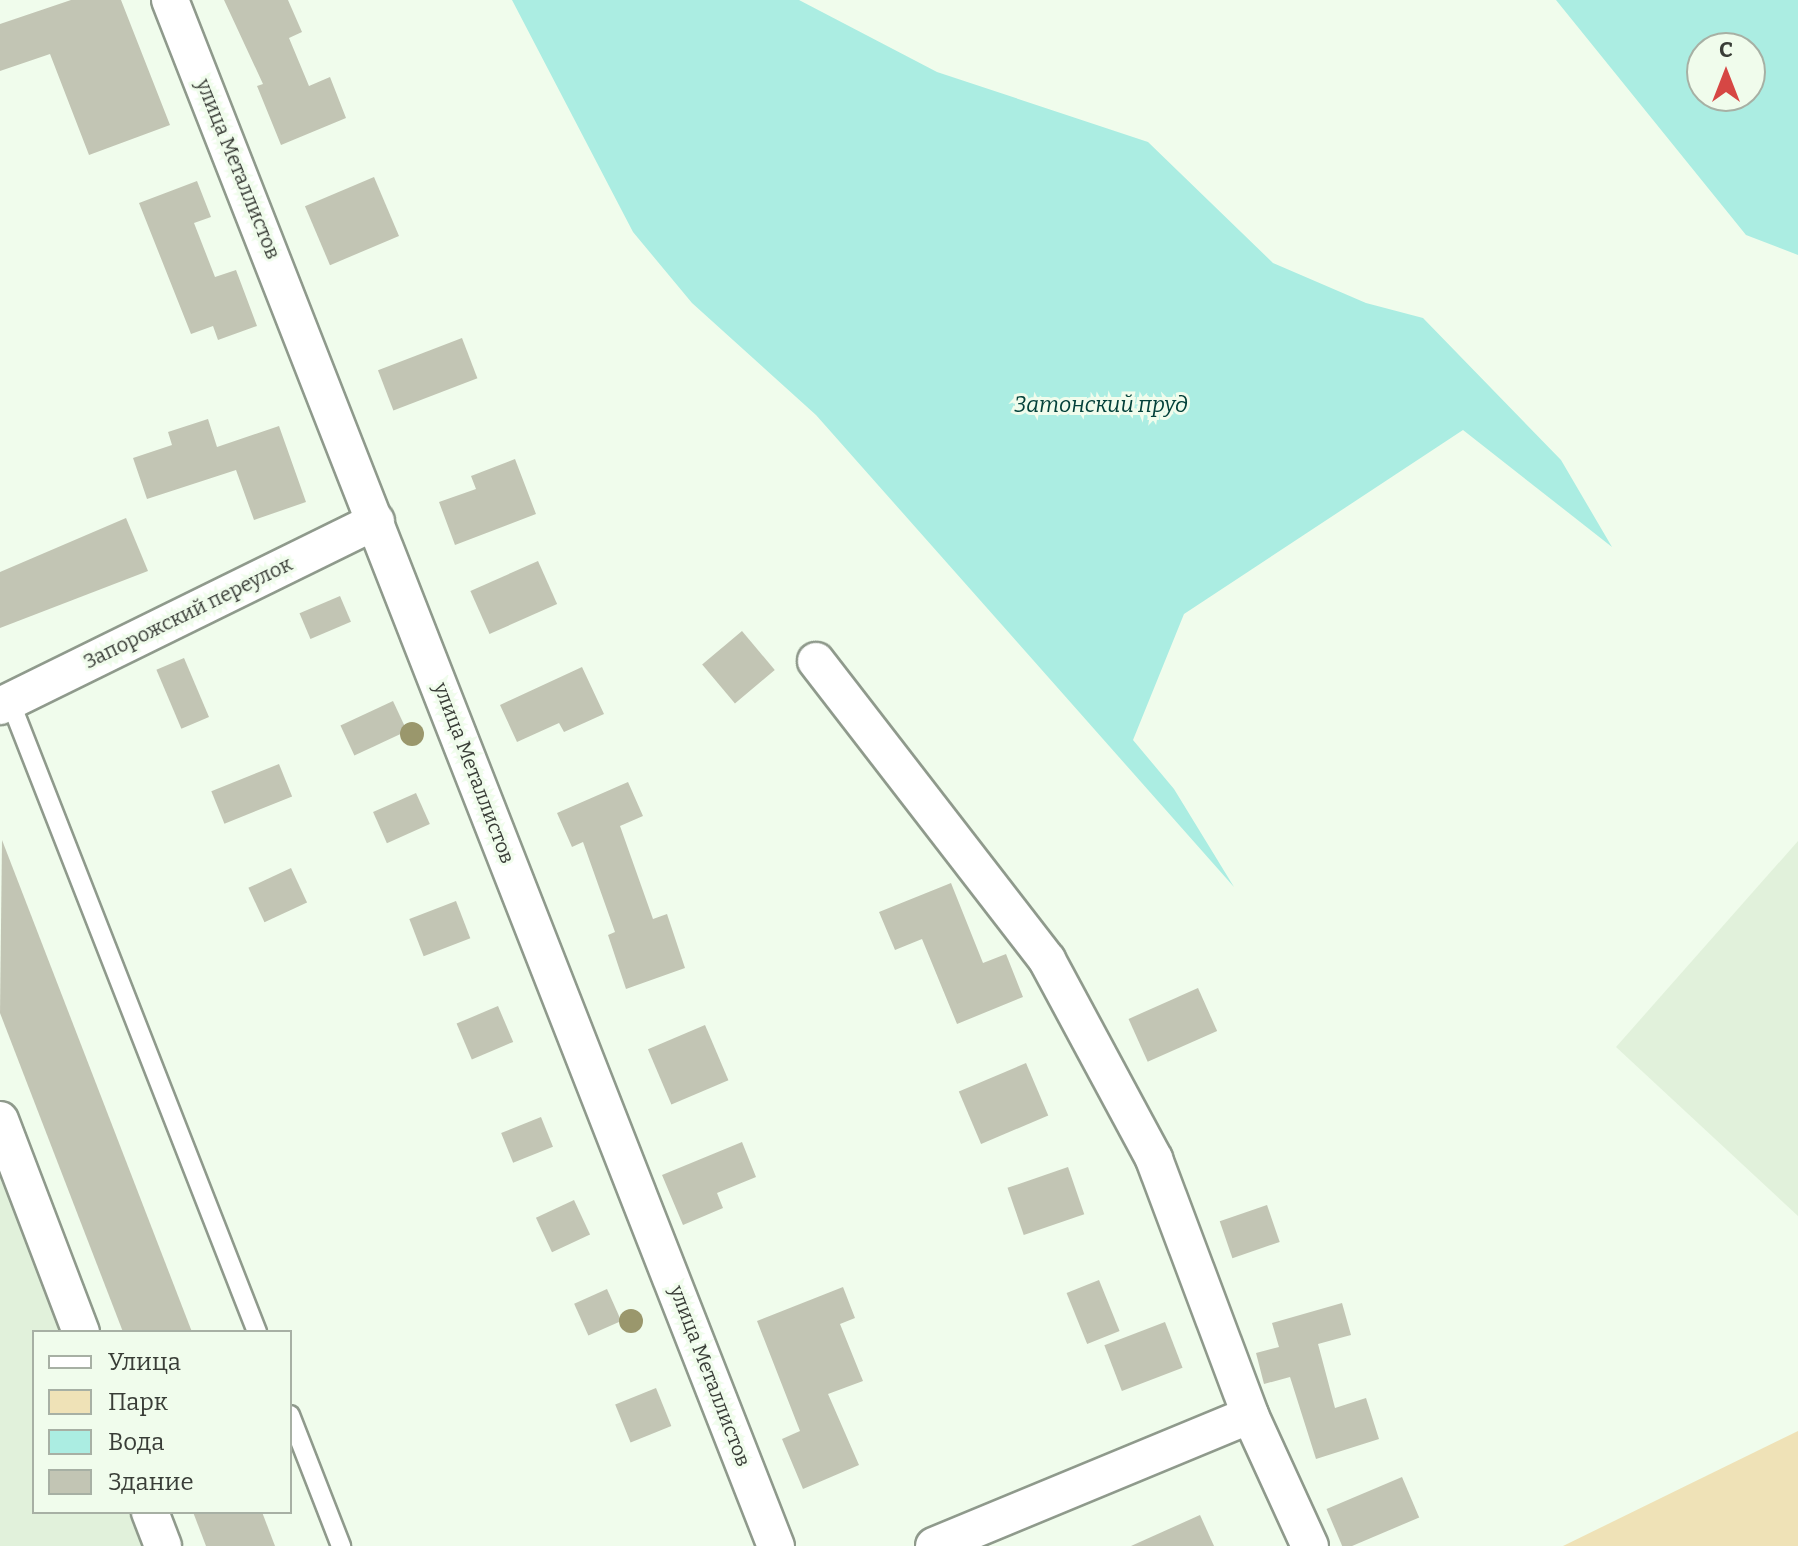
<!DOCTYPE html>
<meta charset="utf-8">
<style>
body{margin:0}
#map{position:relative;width:1798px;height:1546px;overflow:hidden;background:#f0fcec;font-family:Bitter,serif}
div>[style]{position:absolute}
.built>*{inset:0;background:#e1f1db}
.green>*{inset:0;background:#efe2b7}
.water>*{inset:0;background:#abede2}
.building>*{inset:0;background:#c2c5b4;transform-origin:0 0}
.roads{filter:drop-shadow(2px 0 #8f9a8c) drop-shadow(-2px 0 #8f9a8c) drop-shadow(0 2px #8f9a8c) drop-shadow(0 -2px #8f9a8c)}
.service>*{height:18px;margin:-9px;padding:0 9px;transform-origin:9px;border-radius:9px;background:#fff}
.minor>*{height:36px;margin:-18px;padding:0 18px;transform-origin:18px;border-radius:18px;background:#fff}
.trees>*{width:24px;height:24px;margin:-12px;border-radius:50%;background:#9a976c}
span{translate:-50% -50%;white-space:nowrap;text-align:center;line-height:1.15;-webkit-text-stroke:6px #f0fcec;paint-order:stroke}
.street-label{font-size:20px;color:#393d37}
.water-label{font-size:22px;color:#03413a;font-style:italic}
.legend{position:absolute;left:32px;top:1330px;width:260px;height:184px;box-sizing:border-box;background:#f0fcec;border:2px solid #a7b0a4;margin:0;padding:10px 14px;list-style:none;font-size:24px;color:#393d37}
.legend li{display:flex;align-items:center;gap:16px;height:40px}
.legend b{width:40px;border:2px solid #a7b0a4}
.north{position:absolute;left:1686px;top:32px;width:80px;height:80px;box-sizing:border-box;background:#f0fcec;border:2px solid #a7b0a4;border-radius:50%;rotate:0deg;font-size:22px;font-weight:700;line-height:32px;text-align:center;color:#393d37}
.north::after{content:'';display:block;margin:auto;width:28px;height:36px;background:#d64744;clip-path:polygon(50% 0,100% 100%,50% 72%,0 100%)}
</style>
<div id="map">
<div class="built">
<i style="clip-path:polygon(1798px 841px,1798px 1216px,1616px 1047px)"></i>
<i style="clip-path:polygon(0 1168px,64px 1332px,34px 1332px,34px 1512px,133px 1512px,147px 1546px,0 1546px)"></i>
</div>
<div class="green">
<i style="clip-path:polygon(1798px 1431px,1798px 1546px,1563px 1546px)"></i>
</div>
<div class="water">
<i style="clip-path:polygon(512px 0,799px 0,937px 72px,1148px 142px,1273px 263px,1366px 303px,1423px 318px,1561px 460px,1612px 547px,1463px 430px,1184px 614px,1133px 740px,1174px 789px,1234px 887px,816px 415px,692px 303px,633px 232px)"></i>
<i style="clip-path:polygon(evenodd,1556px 0,1798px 0,1798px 255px,1746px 235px,1556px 0,1702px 48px,1750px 48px,1750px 96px,1702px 96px,1702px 48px)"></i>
</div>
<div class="building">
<i style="clip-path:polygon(71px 0,121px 0,170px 125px,89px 155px,50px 54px,0 71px,0 24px)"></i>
<i style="clip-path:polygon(224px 0,288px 0,302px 32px,289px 38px,309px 86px,330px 77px,346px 118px,281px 145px,257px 86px,263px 84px)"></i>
<i style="left:374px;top:177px;width:64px;height:75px;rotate:67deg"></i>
<i style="clip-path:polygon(197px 181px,211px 217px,194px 223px,215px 277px,236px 270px,257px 326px,218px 340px,213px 326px,191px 334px,139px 203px)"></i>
<i style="left:462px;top:338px;width:43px;height:90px;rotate:69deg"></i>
<i style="clip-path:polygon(208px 419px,217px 447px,279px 426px,306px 502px,254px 520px,236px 470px,147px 499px,133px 458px,172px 445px,168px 432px)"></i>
<i style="clip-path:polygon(515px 459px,536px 514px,455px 545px,439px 502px,476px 489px,471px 476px)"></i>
<i style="clip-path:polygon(126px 518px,148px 571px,0 628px,0 572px)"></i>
<i style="left:538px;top:561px;width:47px;height:74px;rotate:66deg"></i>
<i style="left:340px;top:596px;width:28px;height:44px;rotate:67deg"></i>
<i style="left:742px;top:631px;width:51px;height:52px;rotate:50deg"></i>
<i style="left:184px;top:658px;width:64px;height:30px;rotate:67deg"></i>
<i style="clip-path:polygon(582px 667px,604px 714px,564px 732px,559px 723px,517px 742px,500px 705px)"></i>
<i style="left:393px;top:701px;width:33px;height:58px;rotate:65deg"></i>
<i style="left:279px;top:764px;width:35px;height:73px;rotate:68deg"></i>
<i style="clip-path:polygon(628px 782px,643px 816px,620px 826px,653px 919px,667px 914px,685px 968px,626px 989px,608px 935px,615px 932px,583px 842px,572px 847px,557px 813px)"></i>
<i style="left:416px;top:793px;width:34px;height:47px;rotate:66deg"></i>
<i style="clip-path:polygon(2px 840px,192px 1332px,123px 1332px,0 1013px)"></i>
<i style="left:291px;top:868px;width:38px;height:47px;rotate:65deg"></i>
<i style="clip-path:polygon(951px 883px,983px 963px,1006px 954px,1023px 997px,957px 1024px,922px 939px,895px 950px,879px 912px)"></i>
<i style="left:456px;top:901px;width:40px;height:50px;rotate:69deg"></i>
<i style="left:1198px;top:988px;width:47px;height:76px;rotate:66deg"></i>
<i style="left:498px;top:1006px;width:39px;height:45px;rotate:67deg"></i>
<i style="left:705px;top:1025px;width:60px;height:62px;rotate:67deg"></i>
<i style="left:1026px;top:1063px;width:57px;height:73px;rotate:67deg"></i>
<i style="left:541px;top:1117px;width:32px;height:43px;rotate:68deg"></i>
<i style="clip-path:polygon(742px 1142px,756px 1177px,717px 1193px,723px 1208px,683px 1225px,662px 1175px)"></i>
<i style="left:1068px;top:1167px;width:50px;height:64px;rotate:71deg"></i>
<i style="left:574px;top:1200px;width:38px;height:42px;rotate:65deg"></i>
<i style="left:1267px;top:1205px;width:39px;height:50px;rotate:71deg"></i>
<i style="left:1099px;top:1280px;width:55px;height:35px;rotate:68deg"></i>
<i style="clip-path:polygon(843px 1287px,855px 1318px,840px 1324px,863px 1381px,828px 1394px,859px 1465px,803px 1489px,782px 1439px,800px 1431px,757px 1321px)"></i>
<i style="left:607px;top:1289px;width:35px;height:36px;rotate:66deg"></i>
<i style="clip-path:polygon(1342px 1303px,1351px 1335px,1318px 1344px,1335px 1408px,1366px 1398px,1379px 1439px,1316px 1459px,1290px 1377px,1264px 1384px,1256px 1353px,1279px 1347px,1272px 1323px)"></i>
<i style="left:1165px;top:1322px;width:49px;height:65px;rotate:69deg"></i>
<i style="left:656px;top:1388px;width:41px;height:44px;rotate:68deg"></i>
<i style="left:1402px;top:1477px;width:44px;height:82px;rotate:67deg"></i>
<i style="clip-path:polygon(193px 1512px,262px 1512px,275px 1546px,206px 1546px)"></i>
<i style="clip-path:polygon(1200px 1515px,1214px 1546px,1131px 1546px)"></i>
</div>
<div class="roads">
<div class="service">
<i style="left:10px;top:701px;width:678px;rotate:68.62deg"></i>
<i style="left:290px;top:1415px;width:141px;rotate:68.7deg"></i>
</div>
<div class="minor">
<i style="left:170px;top:0;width:1661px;rotate:68.6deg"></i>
<i style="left:816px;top:661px;width:378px;rotate:52.3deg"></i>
<i style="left:1047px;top:960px;width:226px;rotate:61.7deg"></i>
<i style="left:1154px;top:1159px;width:273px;rotate:69.4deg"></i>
<i style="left:1250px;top:1415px;width:144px;rotate:65.4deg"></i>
<i style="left:0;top:706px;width:419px;rotate:-26.2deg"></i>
<i style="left:0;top:1120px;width:227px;rotate:69.1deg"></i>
<i style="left:150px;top:1512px;width:36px;rotate:69deg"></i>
<i style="left:934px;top:1546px;width:342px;rotate:-22.5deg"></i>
</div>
</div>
<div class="trees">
<i style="left:412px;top:734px"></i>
<i style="left:631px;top:1321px"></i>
</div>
<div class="street-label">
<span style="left:238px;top:169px;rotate:68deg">улица Металлистов</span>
<span style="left:188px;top:613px;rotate:-26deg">Запорожский переулок</span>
<span style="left:474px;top:773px;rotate:69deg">улица Металлистов</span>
<span style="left:710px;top:1376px;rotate:69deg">улица Металлистов</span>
</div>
<div class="water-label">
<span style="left:1101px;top:405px">Затонский пруд</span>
</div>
<ul class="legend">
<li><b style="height:10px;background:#fff"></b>Улица</li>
<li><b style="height:22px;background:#efe2b7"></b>Парк</li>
<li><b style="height:22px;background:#abede2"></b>Вода</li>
<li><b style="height:22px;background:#c2c5b4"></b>Здание</li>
</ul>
<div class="north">С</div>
</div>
